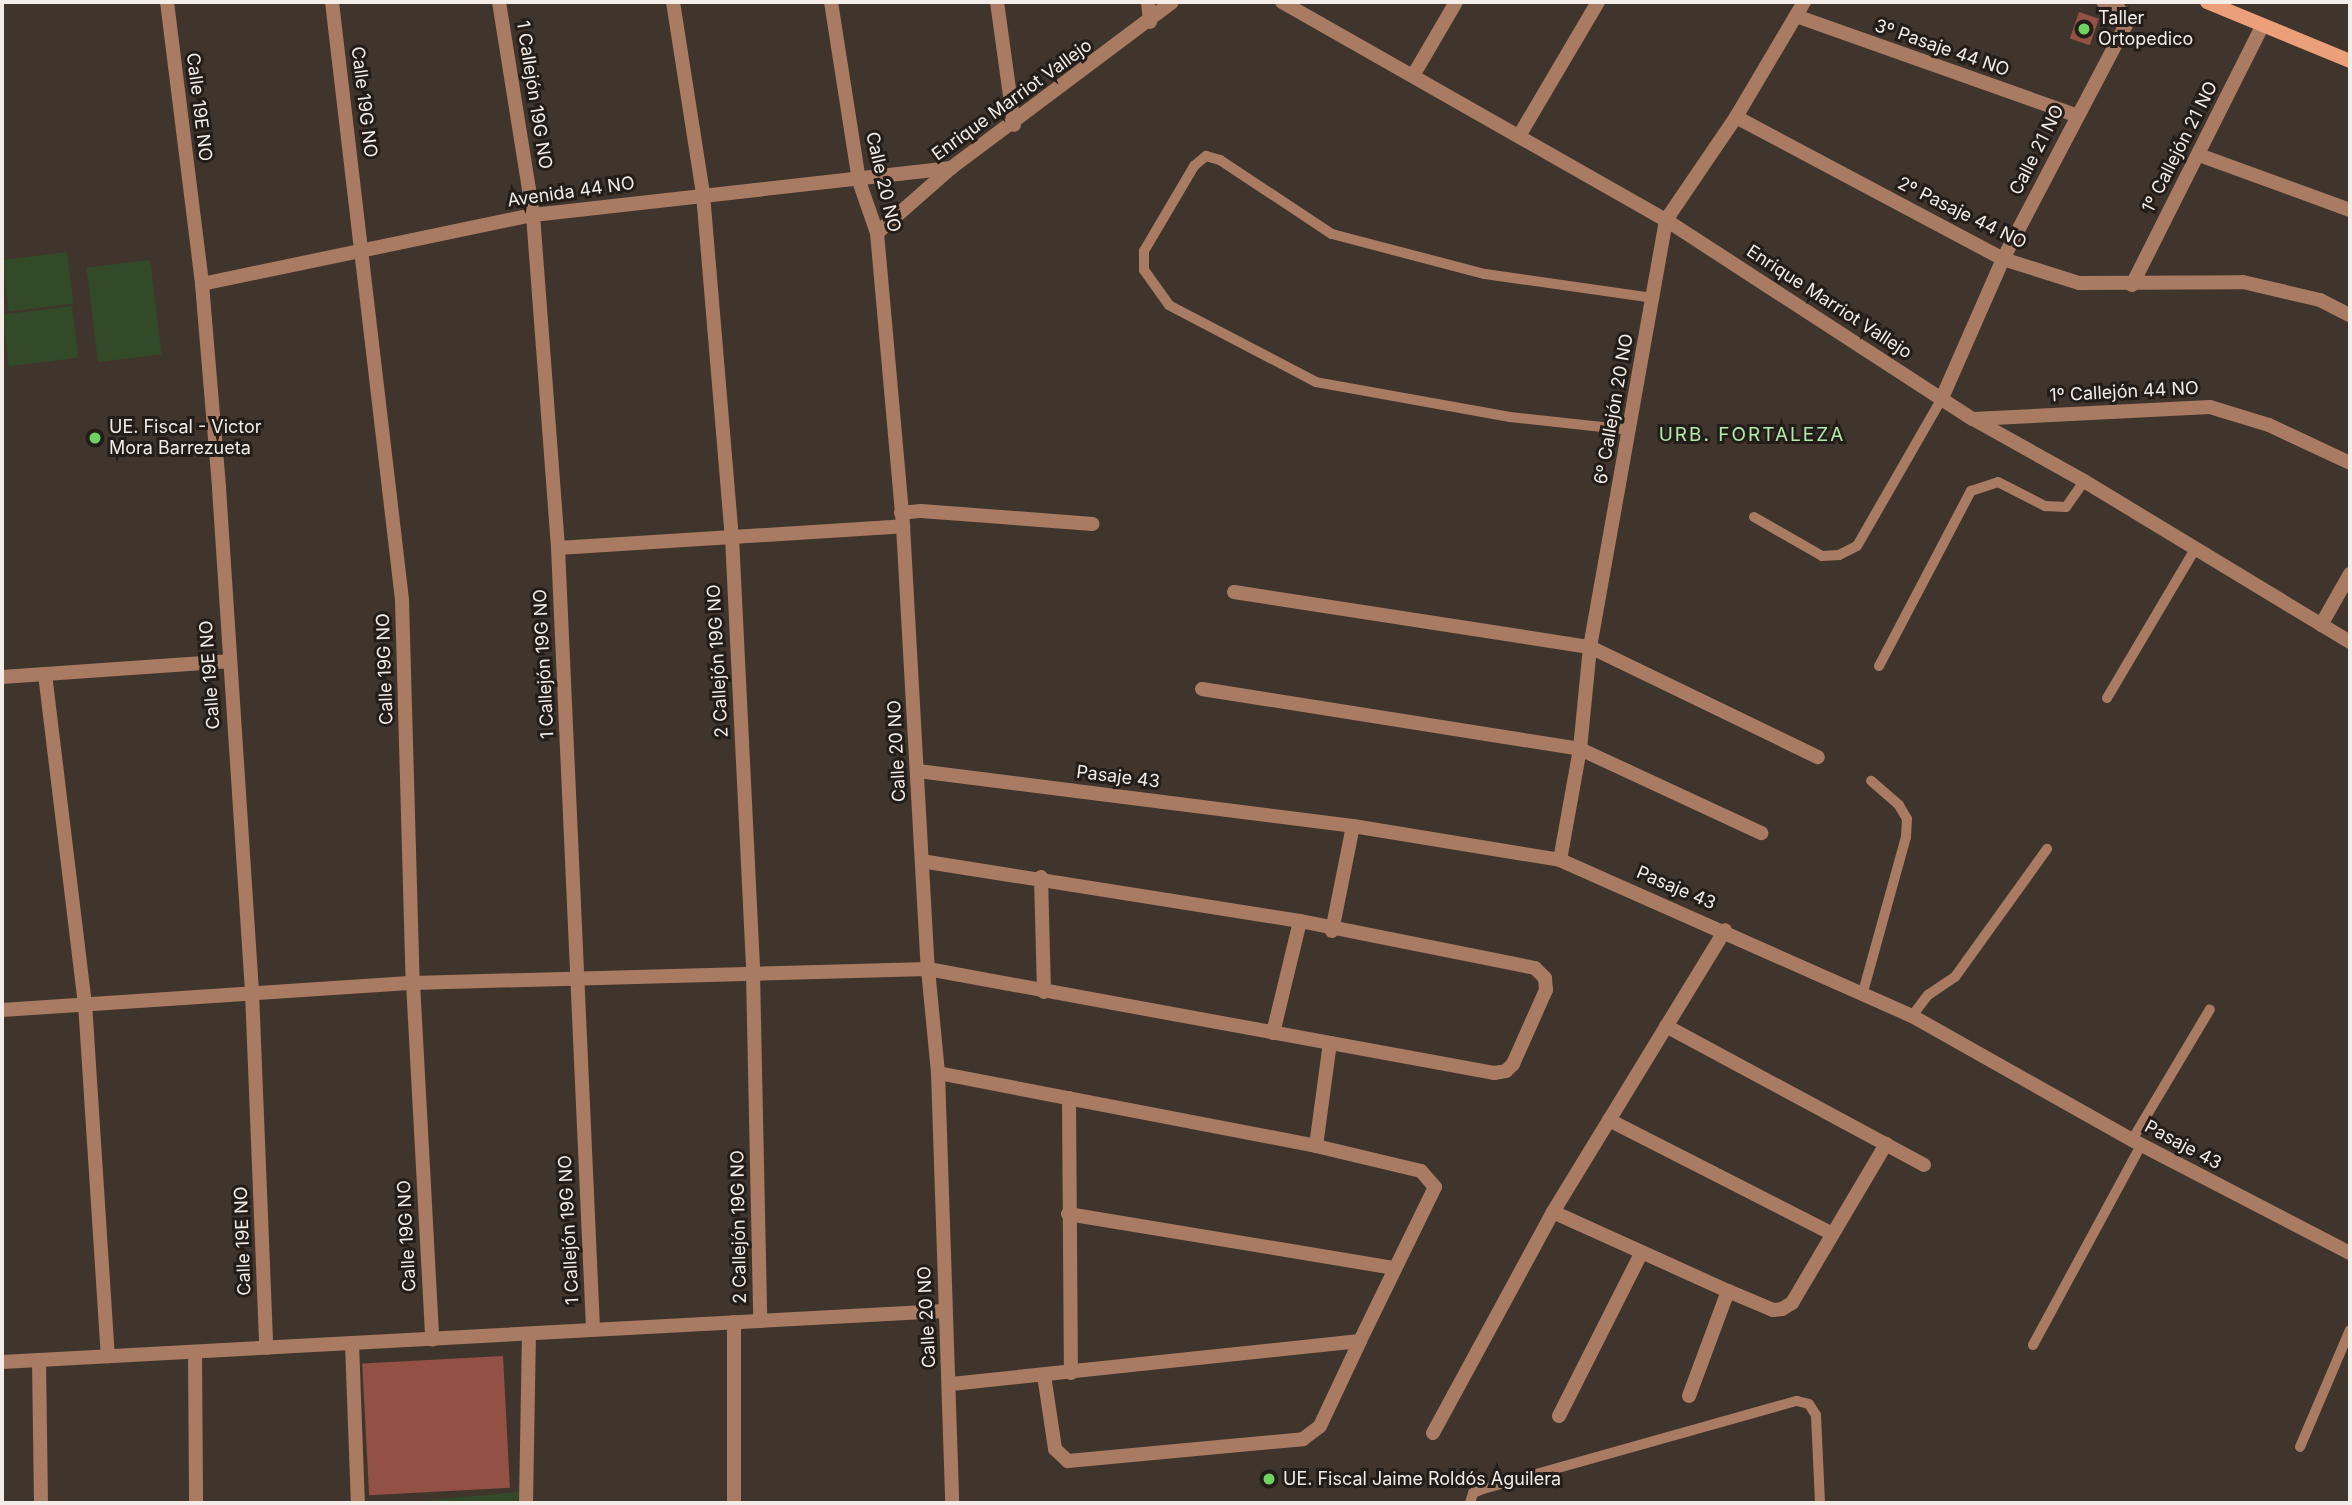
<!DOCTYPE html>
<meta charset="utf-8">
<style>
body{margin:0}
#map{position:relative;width:2352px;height:1505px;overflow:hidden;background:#40352c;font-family:Inter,sans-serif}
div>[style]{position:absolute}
.green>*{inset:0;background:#324a27;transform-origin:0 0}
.building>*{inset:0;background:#935044;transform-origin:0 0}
.service>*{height:10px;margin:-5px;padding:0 5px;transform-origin:5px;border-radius:5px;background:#aa7b63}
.minor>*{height:14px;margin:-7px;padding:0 7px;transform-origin:7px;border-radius:7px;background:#aa7b63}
.secondary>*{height:14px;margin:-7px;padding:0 7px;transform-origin:7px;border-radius:7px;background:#eba07a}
.dots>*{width:19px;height:19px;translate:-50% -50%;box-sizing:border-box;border:4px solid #221d19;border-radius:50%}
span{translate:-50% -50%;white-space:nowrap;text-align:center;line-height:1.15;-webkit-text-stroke:6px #221d19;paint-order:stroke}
.poi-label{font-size:18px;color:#f3ece7}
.left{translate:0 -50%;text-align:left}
.street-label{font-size:18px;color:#f3ece7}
.neighbourhood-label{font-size:19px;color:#b2e8aa;letter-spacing:2px}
.frame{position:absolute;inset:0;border:4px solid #f3ece7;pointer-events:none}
</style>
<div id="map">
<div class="green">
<i style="left:67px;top:252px;width:52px;height:65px;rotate:83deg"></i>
<i style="left:150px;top:260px;width:95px;height:64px;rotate:83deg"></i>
<i style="left:72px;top:306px;width:52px;height:70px;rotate:83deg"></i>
<i style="clip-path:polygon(519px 1491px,518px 1503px,400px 1503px,514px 1492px)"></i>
</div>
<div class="building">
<i style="left:2079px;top:12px;width:21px;height:28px;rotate:19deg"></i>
<i style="left:503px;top:1356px;width:132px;height:141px;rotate:87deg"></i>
</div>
<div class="service">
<i style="left:1630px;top:430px;width:121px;rotate:-173.8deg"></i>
<i style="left:1510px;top:417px;width:197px;rotate:-169.8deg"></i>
<i style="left:1316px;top:382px;width:166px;rotate:-152.4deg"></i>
<i style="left:1169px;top:305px;width:43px;rotate:-125.5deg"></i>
<i style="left:1144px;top:270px;width:19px;rotate:-90deg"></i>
<i style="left:1144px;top:251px;width:99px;rotate:-59.5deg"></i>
<i style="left:1194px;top:166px;width:16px;rotate:-40deg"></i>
<i style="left:1206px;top:156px;width:15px;rotate:16deg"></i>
<i style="left:1220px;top:160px;width:134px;rotate:33.5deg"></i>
<i style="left:1332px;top:234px;width:158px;rotate:14.7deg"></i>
<i style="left:1485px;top:274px;width:171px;rotate:8.1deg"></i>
<i style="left:1754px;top:517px;width:78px;rotate:29.8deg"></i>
<i style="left:1822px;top:556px;width:17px;rotate:-3deg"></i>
<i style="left:1839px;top:555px;width:20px;rotate:-27deg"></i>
<i style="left:1857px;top:546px;width:171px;rotate:-60.1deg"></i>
<i style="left:1879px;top:666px;width:198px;rotate:-62.3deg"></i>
<i style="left:1971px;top:491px;width:28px;rotate:-18deg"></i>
<i style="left:1998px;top:482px;width:53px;rotate:27.1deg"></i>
<i style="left:2045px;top:506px;width:21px;rotate:3deg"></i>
<i style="left:2066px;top:507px;width:32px;rotate:-55deg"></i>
<i style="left:2107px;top:698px;width:173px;rotate:-59.4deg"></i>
<i style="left:1863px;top:992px;width:161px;rotate:-74.5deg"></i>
<i style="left:1906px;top:837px;width:18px;rotate:-87deg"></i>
<i style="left:1907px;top:819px;width:16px;rotate:-120deg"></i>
<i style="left:1899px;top:805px;width:37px;rotate:-139deg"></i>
<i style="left:1912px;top:1016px;width:26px;rotate:-53deg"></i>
<i style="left:1928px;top:995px;width:32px;rotate:-34deg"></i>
<i style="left:1955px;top:977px;width:158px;rotate:-54.3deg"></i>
<i style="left:2132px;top:1140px;width:152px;rotate:-59.2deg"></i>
<i style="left:2033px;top:1345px;width:227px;rotate:-61.6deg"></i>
<i style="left:2300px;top:1447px;width:127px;rotate:-66.9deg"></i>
<i style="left:1470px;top:1503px;width:10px;rotate:-73deg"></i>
<i style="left:1473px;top:1493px;width:11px;rotate:-22deg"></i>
<i style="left:1483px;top:1489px;width:326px;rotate:-15.7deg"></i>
<i style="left:1797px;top:1401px;width:12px;rotate:14deg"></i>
<i style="left:1809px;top:1404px;width:13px;rotate:58deg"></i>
<i style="left:1816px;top:1415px;width:88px;rotate:87.4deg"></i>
</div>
<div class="minor">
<i style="left:167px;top:2px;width:284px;rotate:82.9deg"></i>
<i style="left:202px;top:284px;width:205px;rotate:85.2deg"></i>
<i style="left:219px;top:488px;width:505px;rotate:86.25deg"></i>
<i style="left:252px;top:992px;width:356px;rotate:87.7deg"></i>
<i style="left:332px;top:2px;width:602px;rotate:83.32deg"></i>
<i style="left:402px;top:600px;width:383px;rotate:88.4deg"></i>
<i style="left:413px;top:983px;width:357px;rotate:86.9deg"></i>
<i style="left:499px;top:2px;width:216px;rotate:80.9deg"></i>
<i style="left:533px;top:215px;width:334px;rotate:85.7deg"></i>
<i style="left:558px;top:548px;width:780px;rotate:87.43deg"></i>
<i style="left:673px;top:2px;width:194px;rotate:81.1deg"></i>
<i style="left:703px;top:194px;width:344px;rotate:85.2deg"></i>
<i style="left:732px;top:537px;width:437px;rotate:87.2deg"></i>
<i style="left:753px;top:973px;width:348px;rotate:88.8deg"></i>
<i style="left:831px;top:2px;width:181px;rotate:81.1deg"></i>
<i style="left:859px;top:181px;width:55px;rotate:70.9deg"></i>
<i style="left:877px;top:233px;width:294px;rotate:84.9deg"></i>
<i style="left:903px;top:526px;width:444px;rotate:86.8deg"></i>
<i style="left:928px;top:969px;width:104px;rotate:84.5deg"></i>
<i style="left:938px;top:1073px;width:430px;rotate:88.1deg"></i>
<i style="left:997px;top:2px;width:124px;rotate:82.1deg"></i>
<i style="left:1148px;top:2px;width:20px;rotate:84deg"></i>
<i style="left:1282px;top:2px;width:442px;rotate:29.6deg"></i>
<i style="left:1666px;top:220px;width:366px;rotate:33deg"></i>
<i style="left:1973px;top:419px;width:127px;rotate:29.2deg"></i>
<i style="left:2084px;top:481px;width:311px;rotate:31.2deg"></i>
<i style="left:1796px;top:16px;width:296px;rotate:19.5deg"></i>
<i style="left:1414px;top:74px;width:83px;rotate:-59.7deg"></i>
<i style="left:1736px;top:117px;width:302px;rotate:28deg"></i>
<i style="left:2003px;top:259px;width:80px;rotate:17.5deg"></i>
<i style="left:2079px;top:283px;width:164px;rotate:-0.3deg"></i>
<i style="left:2243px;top:282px;width:79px;rotate:13.2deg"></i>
<i style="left:2320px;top:300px;width:34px;rotate:27deg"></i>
<i style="left:1519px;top:136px;width:156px;rotate:-59.5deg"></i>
<i style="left:2199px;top:155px;width:161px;rotate:20deg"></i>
<i style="left:877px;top:233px;width:98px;rotate:-41.3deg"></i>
<i style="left:951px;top:168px;width:276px;rotate:-36.9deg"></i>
<i style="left:202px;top:284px;width:338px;rotate:-11.8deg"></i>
<i style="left:533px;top:215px;width:421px;rotate:-6.4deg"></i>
<i style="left:2132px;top:285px;width:290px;rotate:-63.3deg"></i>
<i style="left:1942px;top:398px;width:152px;rotate:-66.3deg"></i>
<i style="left:2003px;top:259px;width:264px;rotate:-62.3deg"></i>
<i style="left:2126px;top:25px;width:17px;rotate:-114deg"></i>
<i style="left:2119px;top:9px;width:17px;rotate:-156deg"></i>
<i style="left:1973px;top:419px;width:237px;rotate:-2.9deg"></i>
<i style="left:2210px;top:407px;width:62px;rotate:17deg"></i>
<i style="left:2269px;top:425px;width:89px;rotate:25.1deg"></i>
<i style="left:901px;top:513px;width:20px;rotate:-6deg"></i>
<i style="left:921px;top:511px;width:172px;rotate:4.3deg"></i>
<i style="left:558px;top:548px;width:346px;rotate:-3.6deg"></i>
<i style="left:1234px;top:592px;width:360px;rotate:8.8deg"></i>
<i style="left:1590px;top:647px;width:253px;rotate:25.8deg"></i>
<i style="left:2321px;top:625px;width:59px;rotate:-60.4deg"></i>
<i style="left:45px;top:674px;width:331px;rotate:83.1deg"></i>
<i style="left:85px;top:1003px;width:354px;rotate:86.3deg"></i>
<i style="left:2px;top:677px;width:227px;rotate:-4deg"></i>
<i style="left:1202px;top:689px;width:383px;rotate:9deg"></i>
<i style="left:1580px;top:749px;width:200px;rotate:24.9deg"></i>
<i style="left:918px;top:771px;width:438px;rotate:7.2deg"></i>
<i style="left:1353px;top:826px;width:210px;rotate:9.3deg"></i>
<i style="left:1560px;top:860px;width:385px;rotate:23.9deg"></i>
<i style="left:1912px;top:1016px;width:253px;rotate:29.4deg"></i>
<i style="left:2132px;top:1140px;width:246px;rotate:27.4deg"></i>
<i style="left:1560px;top:860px;width:113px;rotate:-79.8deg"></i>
<i style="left:1580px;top:749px;width:102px;rotate:-84.4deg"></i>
<i style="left:1590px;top:647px;width:434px;rotate:-79.9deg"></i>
<i style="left:1666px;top:220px;width:125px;rotate:-55.8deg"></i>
<i style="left:1736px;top:117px;width:134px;rotate:-59.4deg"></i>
<i style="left:1041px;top:877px;width:115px;rotate:88.5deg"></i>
<i style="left:1332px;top:931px;width:107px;rotate:-78.7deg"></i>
<i style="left:2px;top:1010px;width:412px;rotate:-3.8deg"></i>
<i style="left:413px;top:983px;width:515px;rotate:-1.56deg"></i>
<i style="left:928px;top:969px;width:575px;rotate:10.41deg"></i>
<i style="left:1494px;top:1073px;width:12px;rotate:-9deg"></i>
<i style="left:1506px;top:1071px;width:10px;rotate:-45deg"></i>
<i style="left:1513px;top:1064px;width:81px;rotate:-66deg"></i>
<i style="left:1546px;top:990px;width:12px;rotate:-95deg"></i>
<i style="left:1545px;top:978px;width:14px;rotate:-135deg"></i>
<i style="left:1535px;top:968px;width:240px;rotate:-168.7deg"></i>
<i style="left:1300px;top:921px;width:382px;rotate:-171deg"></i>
<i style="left:1666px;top:1026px;width:293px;rotate:28.3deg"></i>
<i style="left:1273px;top:1033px;width:115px;rotate:-76.4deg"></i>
<i style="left:938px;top:1073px;width:385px;rotate:10.9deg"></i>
<i style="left:1316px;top:1146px;width:108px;rotate:13.4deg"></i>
<i style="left:1421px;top:1171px;width:21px;rotate:49deg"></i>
<i style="left:1435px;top:1187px;width:171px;rotate:116deg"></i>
<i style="left:1360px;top:1341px;width:411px;rotate:174deg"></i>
<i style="left:1069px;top:1098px;width:275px;rotate:89.6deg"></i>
<i style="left:1609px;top:1120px;width:251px;rotate:27deg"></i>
<i style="left:1316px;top:1146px;width:104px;rotate:-82.3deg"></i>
<i style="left:1553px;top:1212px;width:192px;rotate:24.3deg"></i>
<i style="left:1728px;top:1291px;width:49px;rotate:22.9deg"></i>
<i style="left:1773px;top:1310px;width:9px;rotate:-6deg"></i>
<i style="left:1782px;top:1309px;width:12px;rotate:-31deg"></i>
<i style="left:1792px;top:1303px;width:185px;rotate:-59.4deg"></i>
<i style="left:1068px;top:1214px;width:331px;rotate:9.4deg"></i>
<i style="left:734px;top:1322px;width:181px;rotate:90deg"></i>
<i style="left:352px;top:1343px;width:160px;rotate:87.9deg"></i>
<i style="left:195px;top:1352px;width:151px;rotate:89.6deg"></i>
<i style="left:39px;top:1360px;width:143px;rotate:89.2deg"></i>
<i style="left:2px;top:1362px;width:943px;rotate:-3.1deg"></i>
<i style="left:1044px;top:1375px;width:75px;rotate:81.5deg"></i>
<i style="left:1055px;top:1449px;width:18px;rotate:43deg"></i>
<i style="left:1068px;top:1461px;width:236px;rotate:-5.3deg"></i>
<i style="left:1303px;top:1439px;width:21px;rotate:-37deg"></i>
<i style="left:1320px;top:1426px;width:94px;rotate:-64.8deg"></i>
<i style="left:1689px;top:1396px;width:112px;rotate:-69.6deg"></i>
<i style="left:1559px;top:1416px;width:182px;rotate:-63.2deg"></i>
<i style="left:1433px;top:1433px;width:251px;rotate:-61.5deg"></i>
<i style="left:1553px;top:1212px;width:330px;rotate:-58.6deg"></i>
<i style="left:526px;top:1503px;width:169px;rotate:-89deg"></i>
</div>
<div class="secondary">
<i style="left:2207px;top:2px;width:155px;rotate:22.4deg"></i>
</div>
<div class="dots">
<i style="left:2084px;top:29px;background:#6ed360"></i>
<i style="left:95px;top:438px;background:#6ed360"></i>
<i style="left:1269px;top:1479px;background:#6ed360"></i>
</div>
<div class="poi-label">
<span class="left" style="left:2098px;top:29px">Taller<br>Ortopedico</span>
<span class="left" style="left:109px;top:438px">UE. Fiscal - Victor<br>Mora Barrezueta</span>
<span class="left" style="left:1283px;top:1479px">UE. Fiscal Jaime Roldós Aguilera</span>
</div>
<div class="street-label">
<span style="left:1942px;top:48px;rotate:19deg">3º Pasaje 44 NO</span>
<span style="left:534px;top:95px;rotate:81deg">1 Callejón 19G NO</span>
<span style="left:1012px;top:100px;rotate:-36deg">Enrique Marriot Vallejo</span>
<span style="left:364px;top:102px;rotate:83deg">Calle 19G NO</span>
<span style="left:199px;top:107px;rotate:83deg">Calle 19E NO</span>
<span style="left:2180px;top:147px;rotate:-63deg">1º Callejón 21 NO</span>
<span style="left:2037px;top:150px;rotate:-63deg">Calle 21 NO</span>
<span style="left:883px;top:182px;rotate:77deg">Calle 20 NO</span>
<span style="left:571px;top:192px;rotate:-8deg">Avenida 44 NO</span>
<span style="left:1962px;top:213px;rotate:26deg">2º Pasaje 44 NO</span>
<span style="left:1829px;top:302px;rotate:33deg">Enrique Marriot Vallejo</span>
<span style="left:2124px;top:392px;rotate:-3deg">1º Callejón 44 NO</span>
<span style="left:1614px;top:409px;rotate:-80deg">6º Callejón 20 NO</span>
<span style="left:718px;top:661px;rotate:-93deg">2 Callejón 19G NO</span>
<span style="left:544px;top:664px;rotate:-93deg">1 Callejón 19G NO</span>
<span style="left:385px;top:669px;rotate:-92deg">Calle 19G NO</span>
<span style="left:210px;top:675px;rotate:-94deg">Calle 19E NO</span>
<span style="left:897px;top:751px;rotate:-93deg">Calle 20 NO</span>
<span style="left:1118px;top:777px;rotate:7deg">Pasaje 43</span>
<span style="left:1676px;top:888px;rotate:23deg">Pasaje 43</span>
<span style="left:2183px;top:1145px;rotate:28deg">Pasaje 43</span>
<span style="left:739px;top:1227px;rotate:-91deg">2 Callejón 19G NO</span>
<span style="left:569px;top:1230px;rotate:-93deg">1 Callejón 19G NO</span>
<span style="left:407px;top:1236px;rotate:-93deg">Calle 19G NO</span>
<span style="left:243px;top:1241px;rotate:-92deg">Calle 19E NO</span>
<span style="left:927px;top:1317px;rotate:-93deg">Calle 20 NO</span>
</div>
<div class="neighbourhood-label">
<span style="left:1752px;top:435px">URB. FORTALEZA</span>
</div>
<div class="frame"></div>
</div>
